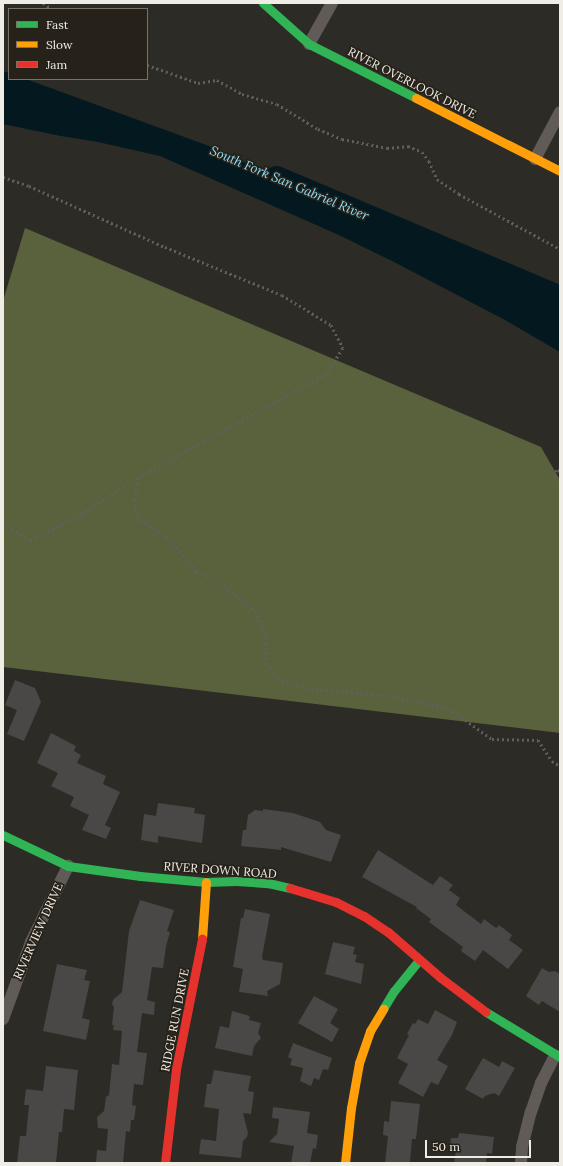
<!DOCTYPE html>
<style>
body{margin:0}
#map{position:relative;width:563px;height:1166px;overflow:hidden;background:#2c2b26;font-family:Lora,serif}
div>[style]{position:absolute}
.forest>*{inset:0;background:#59613d}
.water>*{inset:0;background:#04181f}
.river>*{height:25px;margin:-12.5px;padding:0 12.5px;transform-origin:12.5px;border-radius:12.5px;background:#04181f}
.building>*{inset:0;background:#4a4747}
.path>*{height:2.5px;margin-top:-1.25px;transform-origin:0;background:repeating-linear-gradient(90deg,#615e5b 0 2px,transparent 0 5px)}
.street>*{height:12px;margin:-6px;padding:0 6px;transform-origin:6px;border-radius:6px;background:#605b57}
.fast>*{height:9px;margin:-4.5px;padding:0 4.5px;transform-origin:4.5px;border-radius:4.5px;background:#30b455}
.slow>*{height:9px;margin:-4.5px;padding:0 4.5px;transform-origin:4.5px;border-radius:4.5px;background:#ff9f0a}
.jam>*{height:9px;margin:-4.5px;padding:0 4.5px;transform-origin:4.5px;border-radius:4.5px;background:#e5322d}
span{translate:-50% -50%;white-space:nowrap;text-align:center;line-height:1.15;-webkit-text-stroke:3.5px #262219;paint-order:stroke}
.street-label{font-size:12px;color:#f0ede7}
.water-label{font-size:13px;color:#8addfa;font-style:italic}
.frame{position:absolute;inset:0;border:4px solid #f0ede7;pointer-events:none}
.legend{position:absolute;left:8px;top:8px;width:140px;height:72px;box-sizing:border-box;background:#262219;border:1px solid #77736b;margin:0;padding:5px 7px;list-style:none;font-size:12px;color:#f0ede7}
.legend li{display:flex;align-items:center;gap:8px;height:20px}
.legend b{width:20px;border:1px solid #77736b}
.scale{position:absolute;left:425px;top:1140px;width:106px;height:18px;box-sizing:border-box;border:2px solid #f0ede7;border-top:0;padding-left:5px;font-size:12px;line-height:14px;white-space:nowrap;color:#f0ede7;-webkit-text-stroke:3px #262219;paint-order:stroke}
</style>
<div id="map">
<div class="forest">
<i style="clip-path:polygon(25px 228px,541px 447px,560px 480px,560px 733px,3px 667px,3px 301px)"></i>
</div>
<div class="water">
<i style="clip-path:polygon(3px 71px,9px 73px,9px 79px,26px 79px,209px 146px,361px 216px,535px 289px,560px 302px,560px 352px,505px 320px,396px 263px,341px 236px,160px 156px,98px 142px,61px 136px,3px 124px)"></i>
</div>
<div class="river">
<i style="left:276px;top:178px;width:308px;rotate:22.9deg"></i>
</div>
<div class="building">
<i style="clip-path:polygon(15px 680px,35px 688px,41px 702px,24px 741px,7px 734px,17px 710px,5px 705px)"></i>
<i style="clip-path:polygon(51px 733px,76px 746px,74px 751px,81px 755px,77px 763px,106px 776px,103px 784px,120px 792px,105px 825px,111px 828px,106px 839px,82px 830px,89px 815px,70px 806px,74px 797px,51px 786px,58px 773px,37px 763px)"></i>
<i style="clip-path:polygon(158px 803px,195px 808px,194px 813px,205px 815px,202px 843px,158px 836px,158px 843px,141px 840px,144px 814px,156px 816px)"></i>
<i style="clip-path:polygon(263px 809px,293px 813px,320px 822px,326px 830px,341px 835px,331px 862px,281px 847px,281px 850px,241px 846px,243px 830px,246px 830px,248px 815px,255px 810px,263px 811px)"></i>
<i style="clip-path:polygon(378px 850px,433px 885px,440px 876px,453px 885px,449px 890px,460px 898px,456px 905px,481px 924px,484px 919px,496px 928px,499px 925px,512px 935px,509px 940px,523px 950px,508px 969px,483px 950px,475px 961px,461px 951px,463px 947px,429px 922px,431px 919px,416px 908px,417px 907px,362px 877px)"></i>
<i style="clip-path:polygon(140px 900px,174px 910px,167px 931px,170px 932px,166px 946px,163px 968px,152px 967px,147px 1000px,155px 1002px,154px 1015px,142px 1013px,137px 1052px,147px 1053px,143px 1085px,134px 1084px,132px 1105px,136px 1106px,134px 1120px,131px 1120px,130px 1132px,126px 1131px,123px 1163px,96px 1163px,97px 1150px,106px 1151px,108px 1129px,98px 1128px,97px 1117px,104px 1111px,106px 1097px,109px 1095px,112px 1064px,119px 1065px,122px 1031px,113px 1030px,114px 1025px,112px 1025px,114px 1007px,112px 1004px,113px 1000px,122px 992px,129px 931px)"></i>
<i style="clip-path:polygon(245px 909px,270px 914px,262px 957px,263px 960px,283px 963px,280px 984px,267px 991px,268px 996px,239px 992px,243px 969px,233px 967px,241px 918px,243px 918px)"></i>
<i style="clip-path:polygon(333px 942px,355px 947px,353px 954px,357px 955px,355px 962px,364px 964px,361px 984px,325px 974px)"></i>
<i style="clip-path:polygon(57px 964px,87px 970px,84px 980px,90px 981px,82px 1018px,90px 1020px,86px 1040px,43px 1031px)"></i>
<i style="clip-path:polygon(542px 968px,549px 972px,555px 971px,560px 974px,560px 1012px,542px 1001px,539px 1005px,526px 996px)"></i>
<i style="clip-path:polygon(314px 996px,338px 1009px,330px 1023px,339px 1029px,332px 1042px,298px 1023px)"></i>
<i style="clip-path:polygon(435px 1010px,457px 1022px,452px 1035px,437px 1060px,448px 1066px,438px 1085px,431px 1082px,423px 1097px,398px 1083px,408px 1064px,397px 1058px,409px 1035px,407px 1034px,413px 1023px,415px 1024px,418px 1019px,428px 1024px)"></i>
<i style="clip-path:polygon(232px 1011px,250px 1016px,249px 1020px,261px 1023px,258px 1033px,261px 1038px,254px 1046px,252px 1056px,215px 1048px,220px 1026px,229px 1028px)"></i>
<i style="clip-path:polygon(293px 1043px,332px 1058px,328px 1070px,323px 1069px,319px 1080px,314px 1078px,311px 1086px,300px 1081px,303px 1068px,290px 1065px,292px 1059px,288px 1057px)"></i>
<i style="clip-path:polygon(483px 1058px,499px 1067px,502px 1061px,515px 1068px,499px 1096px,494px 1093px,485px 1096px,483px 1099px,465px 1089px)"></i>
<i style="clip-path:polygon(46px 1066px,78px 1070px,74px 1110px,64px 1109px,62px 1132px,59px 1132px,56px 1163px,17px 1163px,20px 1136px,26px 1136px,29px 1105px,24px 1105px,26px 1089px,43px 1091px)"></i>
<i style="clip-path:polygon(214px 1070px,251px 1076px,248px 1091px,254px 1092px,251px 1114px,243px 1113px,248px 1133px,247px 1137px,243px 1141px,241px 1158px,199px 1154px,201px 1139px,216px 1141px,219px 1109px,204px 1107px,207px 1084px,211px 1084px)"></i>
<i style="clip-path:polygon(391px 1101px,420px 1104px,416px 1139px,412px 1139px,410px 1163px,385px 1163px,388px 1136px,383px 1135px,384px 1121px,389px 1122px)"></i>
<i style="clip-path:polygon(273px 1107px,310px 1112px,307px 1133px,318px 1135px,316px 1149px,313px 1148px,310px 1163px,291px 1163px,294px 1146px,269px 1142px,277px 1134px,279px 1119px,272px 1118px)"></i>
<i style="clip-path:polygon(459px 1133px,494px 1137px,492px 1154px,487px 1153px,486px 1163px,454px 1163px,456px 1150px,450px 1149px,451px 1138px,458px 1138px)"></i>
</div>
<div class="path">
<i style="left:43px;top:3px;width:11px;rotate:34deg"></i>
<i style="left:147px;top:65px;width:54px;rotate:19.4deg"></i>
<i style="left:198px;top:83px;width:19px;rotate:-9deg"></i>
<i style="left:217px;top:80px;width:29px;rotate:29deg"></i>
<i style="left:242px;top:94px;width:36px;rotate:16deg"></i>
<i style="left:277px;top:104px;width:48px;rotate:31.4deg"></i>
<i style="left:318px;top:129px;width:26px;rotate:23deg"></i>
<i style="left:342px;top:139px;width:46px;rotate:11.3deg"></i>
<i style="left:387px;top:148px;width:21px;rotate:-5deg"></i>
<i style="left:408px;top:146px;width:15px;rotate:23deg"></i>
<i style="left:422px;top:152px;width:11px;rotate:52deg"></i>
<i style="left:429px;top:161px;width:20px;rotate:66deg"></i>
<i style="left:437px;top:179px;width:27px;rotate:34deg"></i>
<i style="left:459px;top:194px;width:115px;rotate:28.6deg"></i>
<i style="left:3px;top:177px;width:28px;rotate:19deg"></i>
<i style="left:29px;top:186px;width:149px;rotate:24.2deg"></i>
<i style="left:165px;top:247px;width:126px;rotate:22.3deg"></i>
<i style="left:282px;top:295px;width:57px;rotate:31.5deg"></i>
<i style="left:331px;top:325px;width:26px;rotate:62deg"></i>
<i style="left:343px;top:348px;width:31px;rotate:122deg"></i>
<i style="left:327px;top:374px;width:226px;rotate:151.2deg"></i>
<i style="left:129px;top:483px;width:58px;rotate:146.3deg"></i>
<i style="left:81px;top:515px;width:57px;rotate:153deg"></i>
<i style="left:30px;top:541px;width:32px;rotate:-148deg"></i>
<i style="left:560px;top:471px;width:3px;rotate:-162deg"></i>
<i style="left:557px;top:470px;width:6px;rotate:108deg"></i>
<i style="left:555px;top:476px;width:9px;rotate:58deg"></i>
<i style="left:139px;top:478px;width:22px;rotate:103deg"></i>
<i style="left:134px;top:499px;width:18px;rotate:81deg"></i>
<i style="left:137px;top:517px;width:40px;rotate:34deg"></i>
<i style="left:170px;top:539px;width:43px;rotate:50.7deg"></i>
<i style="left:197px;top:572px;width:21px;rotate:23deg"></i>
<i style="left:216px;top:580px;width:50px;rotate:38.5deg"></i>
<i style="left:255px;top:611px;width:25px;rotate:63deg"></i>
<i style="left:266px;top:633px;width:30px;rotate:90deg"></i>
<i style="left:266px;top:663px;width:19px;rotate:55deg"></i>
<i style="left:277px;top:679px;width:35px;rotate:16deg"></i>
<i style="left:311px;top:689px;width:81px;rotate:4.9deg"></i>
<i style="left:392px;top:696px;width:58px;rotate:11.9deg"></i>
<i style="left:449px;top:708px;width:53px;rotate:35.8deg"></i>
<i style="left:492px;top:739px;width:46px;rotate:1.2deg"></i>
<i style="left:538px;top:740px;width:25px;rotate:56deg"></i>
<i style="left:552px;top:761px;width:9px;rotate:32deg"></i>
</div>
<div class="street">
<i style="left:309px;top:44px;width:47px;rotate:-60.7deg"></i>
<i style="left:535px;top:159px;width:53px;rotate:-62deg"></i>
<i style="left:3px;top:1019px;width:82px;rotate:-70deg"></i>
<i style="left:31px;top:942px;width:85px;rotate:-64deg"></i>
<i style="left:521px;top:1163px;width:16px;rotate:-86deg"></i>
<i style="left:522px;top:1147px;width:36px;rotate:-76deg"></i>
<i style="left:531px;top:1112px;width:31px;rotate:-71deg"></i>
<i style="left:541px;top:1083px;width:31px;rotate:-63deg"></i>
</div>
<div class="fast">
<i style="left:263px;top:3px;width:62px;rotate:41.7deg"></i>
<i style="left:309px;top:44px;width:120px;rotate:26.8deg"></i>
<i style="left:3px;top:835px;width:72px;rotate:25.5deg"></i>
<i style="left:68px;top:866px;width:73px;rotate:7.9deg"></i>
<i style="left:140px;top:876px;width:66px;rotate:5.2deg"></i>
<i style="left:206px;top:882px;width:30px;rotate:-2deg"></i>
<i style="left:236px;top:881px;width:32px;rotate:4deg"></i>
<i style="left:268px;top:883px;width:23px;rotate:13deg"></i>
<i style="left:383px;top:1009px;width:21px;rotate:-59deg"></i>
<i style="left:394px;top:991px;width:40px;rotate:-51deg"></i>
<i style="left:486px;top:1012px;width:87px;rotate:31.3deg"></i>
</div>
<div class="slow">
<i style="left:416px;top:98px;width:161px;rotate:26.9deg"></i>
<i style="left:202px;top:939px;width:57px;rotate:-86deg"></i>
<i style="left:345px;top:1163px;width:55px;rotate:-83.8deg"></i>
<i style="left:351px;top:1108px;width:46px;rotate:-79.9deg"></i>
<i style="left:359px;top:1063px;width:34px;rotate:-71deg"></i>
<i style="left:370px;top:1031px;width:26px;rotate:-59deg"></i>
</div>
<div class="jam">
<i style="left:290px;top:888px;width:48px;rotate:16.9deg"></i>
<i style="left:336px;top:902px;width:31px;rotate:27deg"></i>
<i style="left:364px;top:916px;width:29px;rotate:34deg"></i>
<i style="left:388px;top:932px;width:70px;rotate:41deg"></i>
<i style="left:441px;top:978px;width:56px;rotate:37.1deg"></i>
<i style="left:165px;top:1163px;width:95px;rotate:-83.3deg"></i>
<i style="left:176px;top:1069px;width:133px;rotate:-78.7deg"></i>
</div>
<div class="street-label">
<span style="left:412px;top:83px;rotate:27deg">RIVER OVERLOOK DRIVE</span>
<span style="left:220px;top:870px;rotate:4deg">RIVER DOWN ROAD</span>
<span style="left:38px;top:931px;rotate:-66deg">RIVERVIEW DRIVE</span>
<span style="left:175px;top:1020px;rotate:-79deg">RIDGE RUN DRIVE</span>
</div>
<div class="water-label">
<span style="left:289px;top:184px;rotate:23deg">South Fork San Gabriel River</span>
</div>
<div class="frame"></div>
<ul class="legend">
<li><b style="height:5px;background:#30b455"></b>Fast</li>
<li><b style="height:5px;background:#ff9f0a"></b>Slow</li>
<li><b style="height:5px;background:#e5322d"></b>Jam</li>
</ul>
<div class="scale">50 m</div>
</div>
